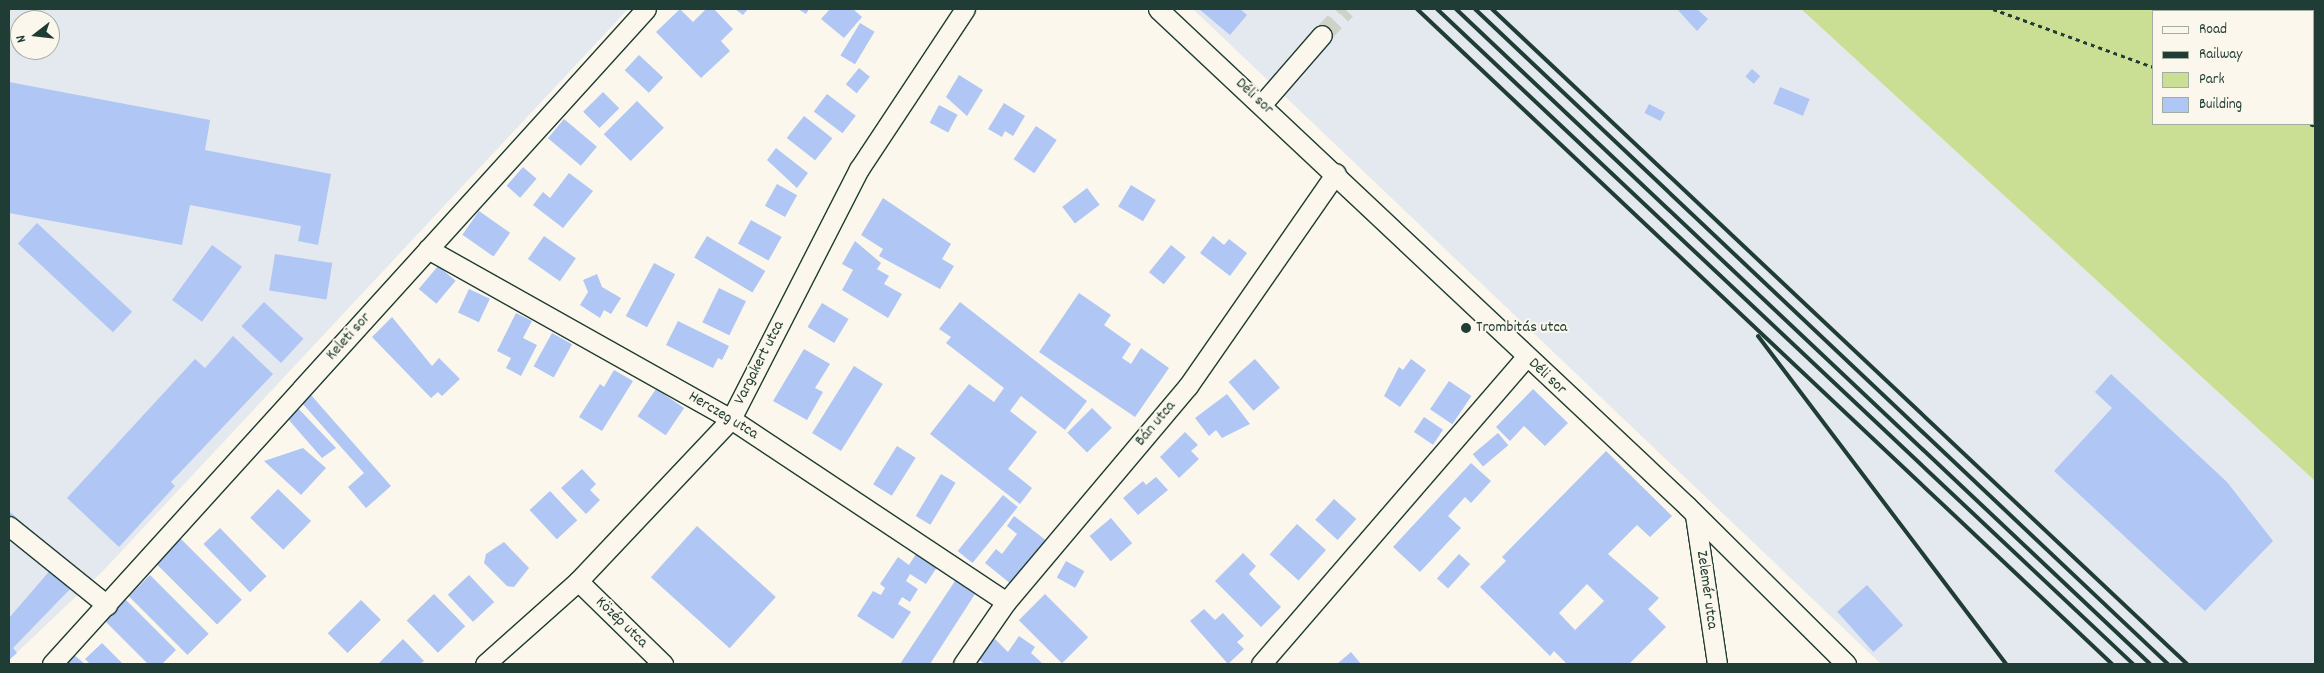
<!DOCTYPE html>
<meta charset="utf-8">
<style>
body{margin:0}
#map{position:relative;width:2324px;height:673px;overflow:hidden;background:#fbf7ec;font-family:Dekko,sans-serif}
div>[style]{position:absolute}
.built>*{inset:0;background:#e4e8ef}
.green>*{inset:0;background:#cbdf94}
.building>*{inset:0;background:#b0c6f5;transform-origin:0 0}
.minor-tunnel>*{height:19px;margin-top:-9.5px;transform-origin:0;background:repeating-linear-gradient(90deg,#cfd2c7 0 19px,transparent 0 28px)}
.path>*{height:3px;margin-top:-1.5px;transform-origin:0;background:repeating-linear-gradient(90deg,#1f3d34 0 4px,transparent 0 8px)}
.roads{filter:drop-shadow(1px 0 #1f3d34) drop-shadow(-1px 0 #1f3d34) drop-shadow(0 1px #1f3d34) drop-shadow(0 -1px #1f3d34)}
.minor>*{height:19px;margin:-9.5px;padding:0 9.5px;transform-origin:9.5px;border-radius:9.5px;background:#fbf7ec}
.rail>*{height:4px;margin:-2px;padding:0 2px;transform-origin:2px;border-radius:2px;background:#1f3d34}
.dots>*{width:14px;height:14px;translate:-50% -50%;box-sizing:border-box;border:2px solid #fbf7ec;border-radius:50%}
span{translate:-50% -50%;white-space:nowrap;text-align:center;line-height:1.15;-webkit-text-stroke:4px #fbf7ec;paint-order:stroke}
.street-label{font-size:16px;color:#1f3d34}
.poi-label{font-size:16px;color:#1f3d34}
.left{translate:0 -50%;text-align:left}
.frame{position:absolute;inset:0;border:10px solid #1f3d34;pointer-events:none}
.legend{position:absolute;left:2152px;top:10px;width:162px;height:115px;box-sizing:border-box;background:#fbf7ec;border:1px solid #a3ada2;margin:0;padding:6px 9px;list-style:none;font-size:15px;color:#1f3d34}
.legend li{display:flex;align-items:center;gap:10px;height:25px}
.legend b{width:25px;border:1px solid #a3ada2}
.north{position:absolute;left:10px;top:10px;width:50px;height:50px;box-sizing:border-box;background:#fbf7ec;border:1px solid #a3ada2;border-radius:50%;rotate:254deg;font-size:14px;font-weight:700;line-height:20px;text-align:center;color:#1f3d34}
.north::after{content:'';display:block;margin:auto;width:18px;height:22px;background:#1f3d34;clip-path:polygon(50% 0,100% 100%,50% 72%,0 100%)}
</style>
<div id="map">
<div class="built">
<i style="clip-path:polygon(evenodd,9px 9px,628px 9px,102px 572px,9px 660px,9px 9px,20px 20px,50px 20px,50px 50px,20px 50px,20px 20px)"></i>
<i style="clip-path:polygon(1193px 9px,1801px 9px,2315px 481px,2315px 664px,1881px 664px)"></i>
</div>
<div class="green">
<i style="clip-path:polygon(evenodd,1801px 9px,2315px 9px,2315px 481px,1801px 9px,2153px 11px,2313px 11px,2313px 124px,2153px 124px,2153px 11px)"></i>
</div>
<div class="building">
<i style="clip-path:polygon(680px 9px,693px 22px,706px 9px,714px 9px,733px 29px,721px 41px,730px 51px,701px 78px,656px 32px)"></i>
<i style="clip-path:polygon(735px 9px,748px 9px,743px 15px)"></i>
<i style="clip-path:polygon(798px 9px,809px 9px,806px 14px)"></i>
<i style="clip-path:polygon(830px 9px,853px 9px,862px 17px,844px 38px,821px 19px)"></i>
<i style="clip-path:polygon(1199px 9px,1240px 9px,1247px 15px,1230px 35px)"></i>
<i style="clip-path:polygon(1677px 9px,1697px 9px,1708px 19px,1697px 31px)"></i>
<i style="left:860px;top:23px;width:17px;height:38px;rotate:31deg"></i>
<i style="left:639px;top:55px;width:33px;height:21px;rotate:43deg"></i>
<i style="left:859px;top:68px;width:14px;height:21px;rotate:39deg"></i>
<i style="left:1752px;top:69px;width:11px;height:10px;rotate:41deg"></i>
<i style="clip-path:polygon(959px 75px,983px 90px,967px 116px,946px 97px)"></i>
<i style="clip-path:polygon(9px 82px,210px 120px,205px 150px,331px 174px,318px 245px,298px 241px,301px 226px,190px 205px,182px 245px,9px 213px)"></i>
<i style="left:1780px;top:87px;width:32px;height:18px;rotate:22deg"></i>
<i style="left:603px;top:92px;width:23px;height:28px;rotate:45deg"></i>
<i style="left:827px;top:94px;width:36px;height:22px;rotate:37deg"></i>
<i style="left:637px;top:101px;width:38px;height:47px;rotate:45deg"></i>
<i style="clip-path:polygon(1004px 103px,1025px 116px,1013px 136px,1005px 131px,1002px 137px,988px 129px)"></i>
<i style="left:1649px;top:104px;width:18px;height:10px;rotate:27deg"></i>
<i style="left:939px;top:105px;width:21px;height:20px;rotate:28deg"></i>
<i style="left:804px;top:116px;width:36px;height:28px;rotate:38deg"></i>
<i style="left:564px;top:119px;width:43px;height:25px;rotate:40deg"></i>
<i style="left:1036px;top:126px;width:25px;height:40px;rotate:34deg"></i>
<i style="clip-path:polygon(776px 148px,808px 173px,797px 188px,767px 160px)"></i>
<i style="left:523px;top:167px;width:18px;height:25px;rotate:41deg"></i>
<i style="clip-path:polygon(569px 173px,593px 191px,563px 228px,533px 205px,543px 192px,550px 198px)"></i>
<i style="left:777px;top:184px;width:23px;height:25px;rotate:29deg"></i>
<i style="left:1131px;top:185px;width:29px;height:25px;rotate:31deg"></i>
<i style="left:1087px;top:188px;width:21px;height:31px;rotate:53deg"></i>
<i style="clip-path:polygon(883px 198px,951px 244px,942px 259px,954px 266px,940px 289px,879px 256px,883px 249px,861px 235px)"></i>
<i style="left:479px;top:211px;width:38px;height:29px;rotate:35deg"></i>
<i style="left:751px;top:220px;width:35px;height:27px;rotate:29deg"></i>
<i style="left:37px;top:223px;width:130px;height:28px;rotate:43deg"></i>
<i style="left:544px;top:236px;width:39px;height:28px;rotate:35deg"></i>
<i style="left:707px;top:236px;width:68px;height:25px;rotate:31deg"></i>
<i style="clip-path:polygon(1213px 236px,1224px 245px,1229px 239px,1247px 253px,1230px 276px,1200px 253px)"></i>
<i style="clip-path:polygon(855px 241px,881px 263px,877px 269px,889px 276px,884px 284px,902px 294px,888px 318px,842px 290px,853px 270px,842px 264px)"></i>
<i style="left:212px;top:245px;width:37px;height:68px;rotate:36deg"></i>
<i style="left:1171px;top:245px;width:19px;height:35px;rotate:39deg"></i>
<i style="left:275px;top:254px;width:58px;height:37px;rotate:9deg"></i>
<i style="left:654px;top:263px;width:24px;height:60px;rotate:28deg"></i>
<i style="left:438px;top:266px;width:23px;height:30px;rotate:40deg"></i>
<i style="clip-path:polygon(597px 274px,602px 287px,621px 298px,611px 314px,604px 310px,600px 318px,580px 305px,588px 292px,583px 280px)"></i>
<i style="left:719px;top:288px;width:30px;height:38px;rotate:26deg"></i>
<i style="left:469px;top:289px;width:23px;height:26px;rotate:25deg"></i>
<i style="clip-path:polygon(1079px 293px,1111px 315px,1104px 325px,1131px 344px,1122px 358px,1131px 364px,1141px 348px,1169px 368px,1135px 417px,1039px 352px)"></i>
<i style="left:264px;top:302px;width:54px;height:33px;rotate:43deg"></i>
<i style="clip-path:polygon(960px 302px,1087px 401px,1065px 430px,1021px 396px,1010px 411px,1037px 432px,1008px 469px,1032px 488px,1020px 504px,930px 434px,969px 384px,994px 402px,1004px 388px,946px 343px,951px 337px,939px 329px)"></i>
<i style="left:822px;top:303px;width:31px;height:28px;rotate:31deg"></i>
<i style="clip-path:polygon(516px 313px,532px 321px,523px 338px,537px 345px,521px 376px,506px 368px,511px 358px,497px 351px)"></i>
<i style="clip-path:polygon(392px 317px,432px 366px,439px 358px,460px 379px,442px 396px,438px 392px,431px 398px,372px 337px)"></i>
<i style="clip-path:polygon(678px 321px,729px 346px,722px 360px,718px 358px,713px 368px,666px 345px)"></i>
<i style="left:552px;top:333px;width:23px;height:38px;rotate:29deg"></i>
<i style="clip-path:polygon(233px 336px,273px 374px,171px 482px,175px 486px,119px 547px,67px 498px,195px 359px,205px 368px)"></i>
<i style="clip-path:polygon(804px 349px,830px 364px,815px 388px,823px 392px,807px 420px,773px 401px)"></i>
<i style="left:1255px;top:359px;width:38px;height:35px;rotate:49deg"></i>
<i style="clip-path:polygon(1411px 359px,1426px 370px,1400px 407px,1384px 396px,1399px 367px,1403px 370px)"></i>
<i style="left:854px;top:366px;width:34px;height:79px;rotate:32deg"></i>
<i style="clip-path:polygon(614px 370px,633px 381px,602px 431px,579px 417px,600px 384px,604px 387px)"></i>
<i style="clip-path:polygon(2111px 374px,2227px 482px,2273px 541px,2205px 611px,2054px 471px,2112px 408px,2095px 392px)"></i>
<i style="left:1449px;top:381px;width:27px;height:34px;rotate:34deg"></i>
<i style="left:656px;top:389px;width:34px;height:33px;rotate:34deg"></i>
<i style="clip-path:polygon(1533px 389px,1568px 423px,1545px 446px,1524px 426px,1510px 441px,1496px 427px)"></i>
<i style="clip-path:polygon(1227px 394px,1250px 424px,1222px 438px,1216px 430px,1209px 436px,1195px 418px)"></i>
<i style="clip-path:polygon(311px 395px,391px 486px,366px 508px,348px 487px,364px 473px,302px 403px)"></i>
<i style="clip-path:polygon(296px 406px,336px 448px,322px 458px,288px 419px)"></i>
<i style="left:1092px;top:408px;width:28px;height:35px;rotate:45deg"></i>
<i style="left:1424px;top:417px;width:23px;height:18px;rotate:34deg"></i>
<i style="clip-path:polygon(1185px 432px,1198px 445px,1191px 451px,1199px 459px,1179px 478px,1160px 457px)"></i>
<i style="left:1498px;top:433px;width:16px;height:33px;rotate:50deg"></i>
<i style="left:897px;top:446px;width:22px;height:45px;rotate:32deg"></i>
<i style="clip-path:polygon(303px 448px,326px 468px,301px 495px,264px 461px)"></i>
<i style="clip-path:polygon(evenodd,1606px 451px,1672px 516px,1650px 537px,1637px 525px,1608px 554px,1659px 598px,1648px 609px,1666px 627px,1629px 664px,1567px 664px,1554px 651px,1550px 656px,1480px 587px,1506px 561px,1502px 557px,1606px 451px,1587px 584px,1604px 601px,1575px 630px,1559px 613px,1587px 584px)"></i>
<i style="clip-path:polygon(1471px 463px,1491px 481px,1471px 503px,1465px 497px,1448px 516px,1461px 528px,1420px 572px,1393px 547px)"></i>
<i style="clip-path:polygon(582px 469px,596px 484px,590px 490px,600px 500px,586px 514px,561px 488px)"></i>
<i style="left:941px;top:474px;width:17px;height:49px;rotate:31deg"></i>
<i style="clip-path:polygon(1156px 477px,1168px 490px,1138px 515px,1123px 498px,1143px 481px,1146px 485px)"></i>
<i style="left:278px;top:489px;width:46px;height:40px;rotate:44deg"></i>
<i style="left:550px;top:491px;width:40px;height:28px;rotate:47deg"></i>
<i style="left:1003px;top:495px;width:19px;height:72px;rotate:39deg"></i>
<i style="left:1334px;top:499px;width:30px;height:28px;rotate:42deg"></i>
<i style="clip-path:polygon(9px 511px,24px 525px,11px 538px,9px 536px)"></i>
<i style="clip-path:polygon(1014px 516px,1047px 541px,1011px 584px,985px 563px,996px 549px,1002px 554px,1017px 534px,1007px 526px)"></i>
<i style="left:1111px;top:518px;width:33px;height:28px;rotate:50deg"></i>
<i style="left:1297px;top:524px;width:39px;height:41px;rotate:42deg"></i>
<i style="left:697px;top:526px;width:106px;height:69px;rotate:42deg"></i>
<i style="left:220px;top:528px;width:67px;height:23px;rotate:46deg"></i>
<i style="left:181px;top:539px;width:86px;height:35px;rotate:45deg"></i>
<i style="clip-path:polygon(504px 542px,529px 568px,514px 587px,507px 586px,484px 563px,486px 554px)"></i>
<i style="clip-path:polygon(1243px 553px,1256px 566px,1249px 574px,1281px 607px,1261px 627px,1215px 581px)"></i>
<i style="clip-path:polygon(916px 554px,937px 567px,926px 584px,910px 574px,906px 581px,918px 589px,910px 602px,902px 597px,898px 604px,911px 612px,893px 639px,857px 616px,873px 591px,881px 595px,885px 588px,880px 584px,898px 557px,909px 565px)"></i>
<i style="left:1459px;top:554px;width:15px;height:33px;rotate:42deg"></i>
<i style="left:1066px;top:561px;width:21px;height:19px;rotate:29deg"></i>
<i style="clip-path:polygon(53px 567px,72px 587px,13px 648px,17px 653px,9px 660px,9px 618px)"></i>
<i style="left:150px;top:575px;width:83px;height:30px;rotate:45deg"></i>
<i style="left:469px;top:575px;width:37px;height:29px;rotate:47deg"></i>
<i style="clip-path:polygon(955px 581px,975px 594px,930px 664px,900px 664px)"></i>
<i style="left:1867px;top:585px;width:54px;height:40px;rotate:48deg"></i>
<i style="left:434px;top:594px;width:45px;height:38px;rotate:46deg"></i>
<i style="left:1045px;top:594px;width:61px;height:37px;rotate:45deg"></i>
<i style="clip-path:polygon(124px 598px,176px 650px,162px 664px,148px 664px,103px 619px)"></i>
<i style="left:361px;top:600px;width:28px;height:47px;rotate:45deg"></i>
<i style="clip-path:polygon(1204px 609px,1215px 620px,1223px 613px,1244px 636px,1237px 642px,1244px 649px,1228px 664px,1190px 621px)"></i>
<i style="clip-path:polygon(1019px 636px,1035px 647px,1031px 653px,1043px 664px,985px 664px,975px 657px,995px 639px,1008px 652px)"></i>
<i style="clip-path:polygon(403px 639px,424px 661px,420px 664px,378px 664px)"></i>
<i style="clip-path:polygon(102px 643px,123px 664px,90px 664px,85px 659px)"></i>
<i style="clip-path:polygon(1351px 652px,1361px 664px,1337px 664px)"></i>
<i style="clip-path:polygon(74px 655px,85px 664px,65px 664px)"></i>
</div>
<div class="minor-tunnel">
<i style="left:1322px;top:35px;width:35px;rotate:-47deg"></i>
</div>
<div class="path">
<i style="left:1993px;top:9px;width:170px;rotate:19.9deg"></i>
<i style="left:2310px;top:124px;width:5px;rotate:22deg"></i>
</div>
<div class="roads">
<div class="minor">
<i style="left:1158px;top:9px;width:726px;rotate:43.21deg"></i>
<i style="left:1687px;top:506px;width:224px;rotate:44.8deg"></i>
<i style="left:1262px;top:104px;width:91px;rotate:-49deg"></i>
<i style="left:428px;top:249px;width:347px;rotate:29.3deg"></i>
<i style="left:731px;top:419px;width:330px;rotate:33.6deg"></i>
<i style="left:1695px;top:515px;width:151px;rotate:81.6deg"></i>
<i style="left:9px;top:526px;width:126px;rotate:38.9deg"></i>
<i style="left:578px;top:581px;width:119px;rotate:44.3deg"></i>
<i style="left:52px;top:664px;width:884px;rotate:-47.8deg"></i>
<i style="left:485px;top:664px;width:125px;rotate:-41.7deg"></i>
<i style="left:578px;top:581px;width:223px;rotate:-46.6deg"></i>
<i style="left:731px;top:419px;width:281px;rotate:-62.9deg"></i>
<i style="left:859px;top:169px;width:192px;rotate:-56.5deg"></i>
<i style="left:963px;top:664px;width:75px;rotate:-55.3deg"></i>
<i style="left:1006px;top:602px;width:282px;rotate:-49.9deg"></i>
<i style="left:1188px;top:386px;width:259px;rotate:-55.2deg"></i>
<i style="left:1261px;top:664px;width:406px;rotate:-49.2deg"></i>
</div>
</div>
<div class="rail">
<i style="left:1417px;top:9px;width:955px;rotate:43.3deg"></i>
<i style="left:1437px;top:9px;width:956px;rotate:43.26deg"></i>
<i style="left:1456px;top:9px;width:954px;rotate:43.34deg"></i>
<i style="left:1475px;top:9px;width:954px;rotate:43.39deg"></i>
<i style="left:1492px;top:9px;width:955px;rotate:43.3deg"></i>
<i style="left:1758px;top:336px;width:411px;rotate:52.9deg"></i>
</div>
<div class="dots">
<i style="left:1466px;top:328px;background:#1f3d34"></i>
</div>
<div class="street-label">
<span style="left:1254px;top:97px;rotate:43deg">Déli sor</span>
<span style="left:349px;top:337px;rotate:-48deg">Keleti sor</span>
<span style="left:760px;top:363px;rotate:-63deg">Vargakert utca</span>
<span style="left:1547px;top:377px;rotate:43deg">Déli sor</span>
<span style="left:723px;top:416px;rotate:31deg">Herczeg utca</span>
<span style="left:1156px;top:424px;rotate:-50deg">Bán utca</span>
<span style="left:1706px;top:590px;rotate:82deg">Zelemér utca</span>
<span style="left:621px;top:623px;rotate:44deg">Közép utca</span>
</div>
<div class="poi-label">
<span class="left" style="left:1476px;top:328px">Trombitás utca</span>
</div>
<div class="frame"></div>
<ul class="legend">
<li><b style="height:6px;background:#fbf7ec"></b>Road</li>
<li><b style="height:6px;background:#1f3d34"></b>Railway</li>
<li><b style="height:14px;background:#cbdf94"></b>Park</li>
<li><b style="height:14px;background:#b0c6f5"></b>Building</li>
</ul>
<div class="north">N</div>
</div>
